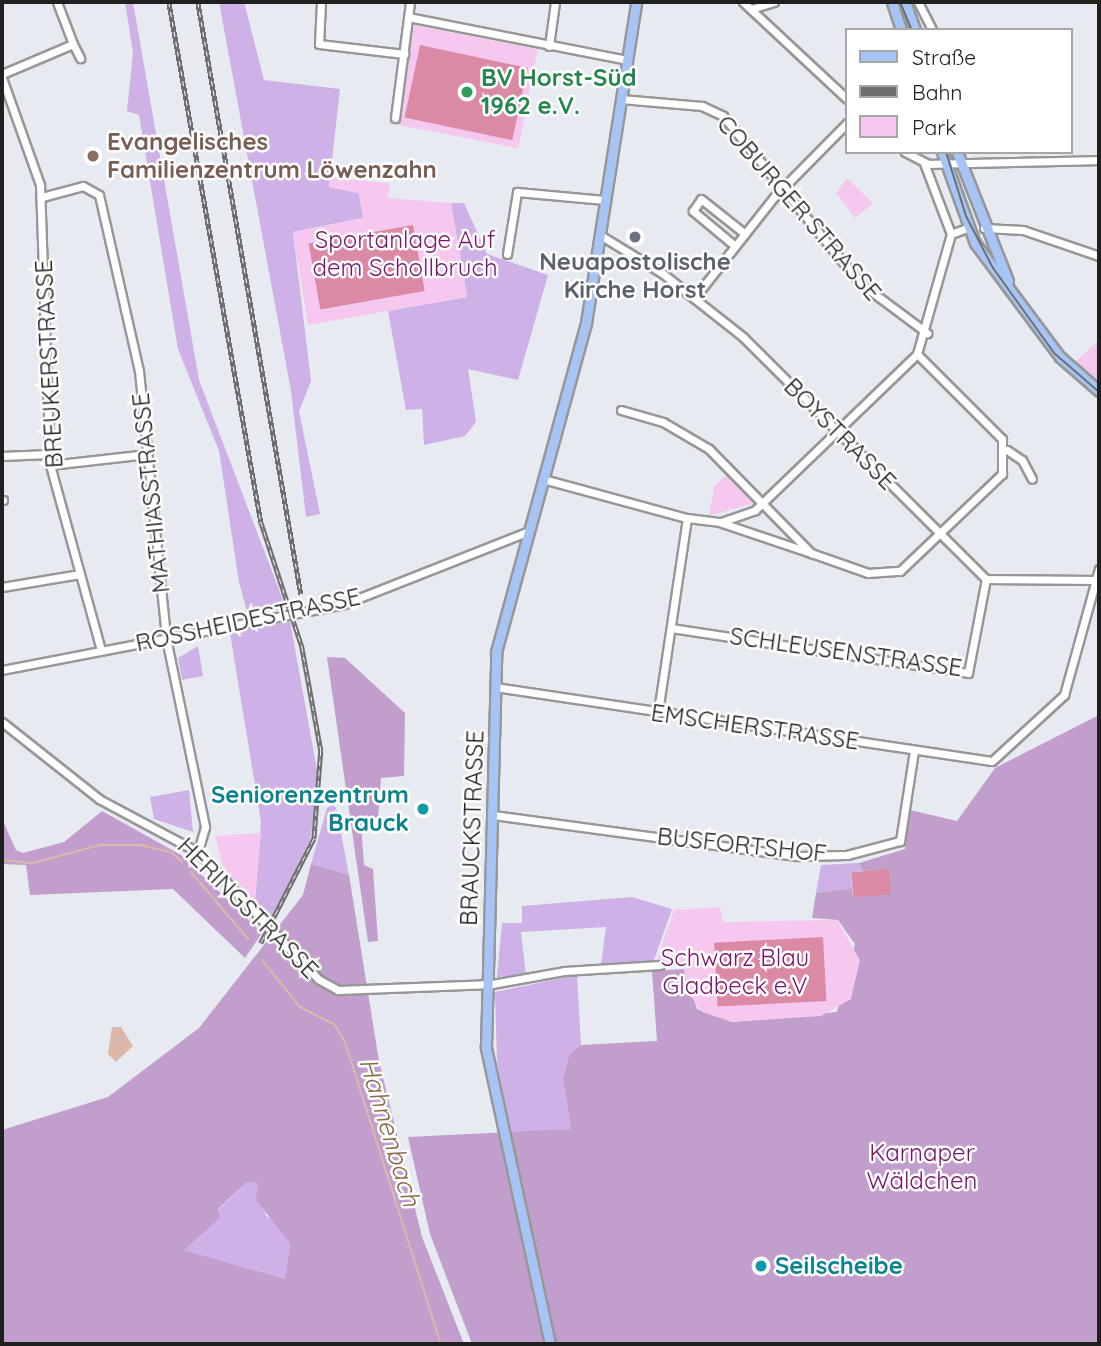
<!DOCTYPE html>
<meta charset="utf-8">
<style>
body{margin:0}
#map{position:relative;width:1101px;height:1346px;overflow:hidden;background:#e7eaf0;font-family:Quicksand,sans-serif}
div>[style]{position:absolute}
.grass>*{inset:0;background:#ceb1e6}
.forest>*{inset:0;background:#c19ecc}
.park>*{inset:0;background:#f6c8f0;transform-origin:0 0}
.pitch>*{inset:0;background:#da8aa5;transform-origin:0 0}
.water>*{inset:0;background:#dbb8aa}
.stream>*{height:2px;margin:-1px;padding:0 1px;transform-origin:1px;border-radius:1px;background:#dbb8aa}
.roads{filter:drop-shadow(2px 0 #979797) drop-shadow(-2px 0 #979797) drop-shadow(0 2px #979797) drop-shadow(0 -2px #979797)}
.minor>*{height:7px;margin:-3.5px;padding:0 3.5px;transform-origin:3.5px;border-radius:3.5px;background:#fff}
.major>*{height:9px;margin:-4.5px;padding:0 4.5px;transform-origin:4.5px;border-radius:4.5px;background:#a6c5f6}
.tram>*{height:2px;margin:-1px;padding:0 1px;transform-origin:1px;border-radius:1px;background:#6e6e6e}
.rail>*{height:4.5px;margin-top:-2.25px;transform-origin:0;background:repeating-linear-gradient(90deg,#fff 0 5px,#6e6e6e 0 10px);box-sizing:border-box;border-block:2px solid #6e6e6e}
.dots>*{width:19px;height:19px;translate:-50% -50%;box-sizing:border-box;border:4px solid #fff;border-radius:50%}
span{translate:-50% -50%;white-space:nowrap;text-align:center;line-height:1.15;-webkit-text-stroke:5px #fff;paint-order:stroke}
.leisure-label{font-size:24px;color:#27864d;font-weight:700}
.left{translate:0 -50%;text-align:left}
.education-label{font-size:24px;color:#785e54;font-weight:700}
.street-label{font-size:24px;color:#202020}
.park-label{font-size:24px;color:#79136c}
.worship-label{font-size:24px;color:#5b616d;font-weight:700}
.culture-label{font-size:24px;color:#0d838f;font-weight:700}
.right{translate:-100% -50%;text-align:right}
.water-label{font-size:26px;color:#8b6b45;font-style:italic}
.frame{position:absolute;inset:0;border:4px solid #202020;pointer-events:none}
.legend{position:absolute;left:845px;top:28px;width:228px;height:126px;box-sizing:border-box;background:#fff;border:2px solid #a6a6a6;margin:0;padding:9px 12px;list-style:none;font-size:21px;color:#202020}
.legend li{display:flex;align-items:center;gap:14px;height:35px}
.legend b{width:35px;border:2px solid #a6a6a6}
</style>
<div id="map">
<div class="grass">
<i style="clip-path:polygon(125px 2px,133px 2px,199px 380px,286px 608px,248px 615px,239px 582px,219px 451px,178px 349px,139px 115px,127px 111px,133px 53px)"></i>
<i style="clip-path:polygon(219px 2px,244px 2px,264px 80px,340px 89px,329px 187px,359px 193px,363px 218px,293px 232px,311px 381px,299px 411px,320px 514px,306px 517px,291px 391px)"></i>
<i style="clip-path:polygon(451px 203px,464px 203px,487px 254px,548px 275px,518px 380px,468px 369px,476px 422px,465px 436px,424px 445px,422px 409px,406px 410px,388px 311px,467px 297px)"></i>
<i style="clip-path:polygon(290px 621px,319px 781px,310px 840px,272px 919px,255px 901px,261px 822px,230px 633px)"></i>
<i style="clip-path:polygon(198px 646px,203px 676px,182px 680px,178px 658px)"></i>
<i style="clip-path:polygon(189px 790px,193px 832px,154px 819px,150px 797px)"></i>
<i style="clip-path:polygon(333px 805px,336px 808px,349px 875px,311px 864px,327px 808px)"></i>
<i style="clip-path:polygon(859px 863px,863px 871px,851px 872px,852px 888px,816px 893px,821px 865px)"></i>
<i style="clip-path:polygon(632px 897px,672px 909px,653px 963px,601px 965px,606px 927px,521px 932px,526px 975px,497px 977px,502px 923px,522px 923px,522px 906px)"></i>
<i style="clip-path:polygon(577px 975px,581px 1045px,569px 1055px,563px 1079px,571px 1129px,511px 1134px,497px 1063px,495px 992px)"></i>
<i style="clip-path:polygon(247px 1182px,258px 1183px,266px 1216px,280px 1224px,290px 1243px,285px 1279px,183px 1250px,220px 1218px,218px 1210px)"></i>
</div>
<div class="forest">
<i style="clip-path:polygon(327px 657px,345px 658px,405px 713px,404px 776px,381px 778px,378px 819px,361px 824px,364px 865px,373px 869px,378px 941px,368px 942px)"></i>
<i style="clip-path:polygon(1099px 715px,1099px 1344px,472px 1344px,430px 1234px,408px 1137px,571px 1129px,563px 1079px,569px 1055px,581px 1045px,657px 1041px,652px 971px,684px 969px,697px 1009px,732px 1022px,837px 1012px,855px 944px,838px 920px,812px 918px,816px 893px,852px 888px,853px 897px,889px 870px,863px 871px,859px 863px,905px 849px,910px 810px,957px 821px,995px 768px)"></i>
<i style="clip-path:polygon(102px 811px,181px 855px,262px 933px,245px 958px,173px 889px,30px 895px,26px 865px,2px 864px,2px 819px,16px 850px,23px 853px,64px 842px)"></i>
<i style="clip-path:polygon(evenodd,311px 864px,349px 875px,379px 1061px,422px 1237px,464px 1344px,2px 1344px,2px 1130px,108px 1097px,199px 1028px,303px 895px,311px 864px,247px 1182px,258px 1183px,256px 1200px,290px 1243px,285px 1279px,184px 1250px,220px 1218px,218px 1209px,247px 1182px)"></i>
</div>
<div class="park">
<i style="left:414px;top:25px;width:126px;height:101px;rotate:11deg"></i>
<i style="clip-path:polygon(330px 178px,390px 183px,388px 198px,451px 203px,467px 297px,308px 325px,293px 232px,363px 218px,359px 193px,329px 187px)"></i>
<i style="clip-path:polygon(847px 178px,873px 203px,855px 218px,836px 193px)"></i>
<i style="clip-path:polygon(1099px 340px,1099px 391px,1070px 367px)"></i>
<i style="clip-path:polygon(728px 473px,754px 503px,709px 516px,714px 487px)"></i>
<i style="clip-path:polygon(261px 833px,255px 901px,224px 869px,215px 836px)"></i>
<i style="clip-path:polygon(720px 907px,723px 922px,837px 920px,860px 960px,851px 999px,821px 1016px,732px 1022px,702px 1012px,688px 992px,684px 969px,677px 962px,656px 962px,674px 910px)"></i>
</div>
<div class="pitch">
<i style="left:420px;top:45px;width:110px;height:74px;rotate:12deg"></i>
<i style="left:413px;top:225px;width:67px;height:106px;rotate:80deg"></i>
<i style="left:889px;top:869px;width:25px;height:38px;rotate:85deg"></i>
<i style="left:823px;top:937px;width:64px;height:109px;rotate:87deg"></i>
</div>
<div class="water">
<i style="clip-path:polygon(112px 1027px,121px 1027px,133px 1046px,116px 1062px,108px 1054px)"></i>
</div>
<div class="stream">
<i style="left:2px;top:860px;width:31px;rotate:6deg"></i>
<i style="left:33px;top:863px;width:69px;rotate:-15deg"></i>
<i style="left:100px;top:845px;width:40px"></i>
<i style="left:140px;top:845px;width:32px;rotate:13deg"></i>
<i style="left:171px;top:852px;width:15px;rotate:42deg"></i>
<i style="left:191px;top:872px;width:88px;rotate:49.6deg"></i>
<i style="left:262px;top:960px;width:60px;rotate:51deg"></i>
<i style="left:300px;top:1007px;width:39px;rotate:27deg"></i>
<i style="left:335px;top:1025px;width:20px;rotate:60deg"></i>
<i style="left:345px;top:1042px;width:317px;rotate:72.4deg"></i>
</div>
<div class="roads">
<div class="minor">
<i style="left:321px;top:2px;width:42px;rotate:92.7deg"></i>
<i style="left:319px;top:44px;width:86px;rotate:6.7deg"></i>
<i style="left:743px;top:2px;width:142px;rotate:43deg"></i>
<i style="left:918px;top:2px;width:31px;rotate:63deg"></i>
<i style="left:751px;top:9px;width:24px;rotate:-17deg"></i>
<i style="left:408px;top:17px;width:223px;rotate:11.1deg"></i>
<i style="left:73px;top:44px;width:16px;rotate:63deg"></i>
<i style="left:549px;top:46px;width:44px;rotate:-82.2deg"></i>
<i style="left:2px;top:74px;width:77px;rotate:-22.9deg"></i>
<i style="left:73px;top:44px;width:45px;rotate:-110.9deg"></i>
<i style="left:2px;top:78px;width:114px;rotate:70.4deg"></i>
<i style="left:40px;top:185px;width:280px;rotate:88deg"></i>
<i style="left:50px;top:465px;width:192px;rotate:74.6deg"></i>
<i style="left:621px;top:99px;width:81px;rotate:4.9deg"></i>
<i style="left:702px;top:106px;width:23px;rotate:25deg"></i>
<i style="left:723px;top:116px;width:216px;rotate:50.6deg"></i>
<i style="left:860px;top:283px;width:84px;rotate:36.7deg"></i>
<i style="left:395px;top:118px;width:117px;rotate:-82.6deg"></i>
<i style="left:905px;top:152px;width:27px;rotate:27deg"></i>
<i style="left:929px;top:164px;width:170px;rotate:-1.3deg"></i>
<i style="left:924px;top:163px;width:76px;rotate:69.2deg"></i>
<i style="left:42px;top:197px;width:42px;rotate:-15deg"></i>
<i style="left:83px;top:186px;width:18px;rotate:29deg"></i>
<i style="left:99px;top:195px;width:180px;rotate:77.2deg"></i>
<i style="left:139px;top:371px;width:268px;rotate:84.2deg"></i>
<i style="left:166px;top:638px;width:193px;rotate:78.3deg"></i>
<i style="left:205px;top:827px;width:26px;rotate:106deg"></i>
<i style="left:984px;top:228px;width:39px;rotate:3deg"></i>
<i style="left:1023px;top:230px;width:80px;rotate:18.9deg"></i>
<i style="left:600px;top:235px;width:73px;rotate:31.5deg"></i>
<i style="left:662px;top:273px;width:103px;rotate:38.3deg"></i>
<i style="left:743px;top:337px;width:343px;rotate:44.9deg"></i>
<i style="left:986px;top:579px;width:108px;rotate:0.5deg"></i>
<i style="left:735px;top:246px;width:55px;rotate:-140.2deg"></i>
<i style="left:693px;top:211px;width:14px;rotate:-56deg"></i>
<i style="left:701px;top:199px;width:56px;rotate:38.5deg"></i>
<i style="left:507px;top:254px;width:63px;rotate:-80.8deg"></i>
<i style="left:517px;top:192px;width:88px;rotate:5.2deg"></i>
<i style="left:695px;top:297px;width:127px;rotate:-51.7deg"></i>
<i style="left:774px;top:197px;width:104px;rotate:-45.4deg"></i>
<i style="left:621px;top:410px;width:44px;rotate:15.9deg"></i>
<i style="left:663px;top:422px;width:53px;rotate:30.4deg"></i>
<i style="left:709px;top:449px;width:146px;rotate:45.6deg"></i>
<i style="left:811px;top:553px;width:94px;rotate:-161.4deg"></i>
<i style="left:1007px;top:450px;width:18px;rotate:34deg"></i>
<i style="left:1022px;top:460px;width:21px;rotate:62deg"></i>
<i style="left:2px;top:456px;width:47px;rotate:-2.4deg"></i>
<i style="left:50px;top:465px;width:98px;rotate:-6.5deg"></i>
<i style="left:543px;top:479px;width:149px;rotate:15.2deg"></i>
<i style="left:687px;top:518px;width:197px;rotate:98.5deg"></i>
<i style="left:2px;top:500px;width:1px"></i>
<i style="left:687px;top:518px;width:34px;rotate:7deg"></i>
<i style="left:721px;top:522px;width:36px;rotate:-19deg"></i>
<i style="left:755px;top:510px;width:225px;rotate:-43.9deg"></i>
<i style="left:917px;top:354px;width:125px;rotate:-74.2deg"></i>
<i style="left:951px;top:234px;width:17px;rotate:-21deg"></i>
<i style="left:811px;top:553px;width:60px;rotate:19.3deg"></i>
<i style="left:868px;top:573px;width:32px;rotate:-4deg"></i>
<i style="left:900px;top:571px;width:141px;rotate:-43.6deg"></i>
<i style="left:1002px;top:474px;width:35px;rotate:-90deg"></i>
<i style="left:1002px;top:439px;width:120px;rotate:-135deg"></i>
<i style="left:2px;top:587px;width:79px;rotate:-9.5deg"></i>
<i style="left:671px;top:628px;width:300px;rotate:8.6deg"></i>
<i style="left:968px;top:673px;width:96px;rotate:-79.2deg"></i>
<i style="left:2px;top:670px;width:348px;rotate:-10.9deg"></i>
<i style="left:344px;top:604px;width:197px;rotate:-21.5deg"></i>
<i style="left:495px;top:687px;width:502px;rotate:8.47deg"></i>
<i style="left:992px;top:761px;width:98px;rotate:-42.5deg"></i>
<i style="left:1064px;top:695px;width:131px;rotate:-74.5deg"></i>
<i style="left:2px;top:722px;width:124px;rotate:38.4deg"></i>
<i style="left:99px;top:799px;width:112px;rotate:28.2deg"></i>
<i style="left:198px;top:852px;width:175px;rotate:46.6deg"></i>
<i style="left:318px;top:979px;width:23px;rotate:29deg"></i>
<i style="left:338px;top:990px;width:154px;rotate:-2.2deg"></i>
<i style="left:492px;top:984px;width:73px;rotate:-10.2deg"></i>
<i style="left:564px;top:971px;width:96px;rotate:-3.6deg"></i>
<i style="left:493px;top:815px;width:308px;rotate:7.7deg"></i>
<i style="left:798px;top:856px;width:49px;rotate:-1.2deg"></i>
<i style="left:847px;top:855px;width:55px;rotate:-14.8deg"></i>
<i style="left:900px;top:841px;width:91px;rotate:-81.2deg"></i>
</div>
<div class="major">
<i style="left:892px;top:2px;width:29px;rotate:72deg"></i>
<i style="left:905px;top:2px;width:30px;rotate:70deg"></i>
<i style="left:942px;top:152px;width:97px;rotate:70.1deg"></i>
<i style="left:975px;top:243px;width:142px;rotate:53.3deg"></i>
<i style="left:1060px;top:357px;width:52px;rotate:41.1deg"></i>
<i style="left:957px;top:152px;width:139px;rotate:68.4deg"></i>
<i style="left:550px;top:1344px;width:304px;rotate:-102.2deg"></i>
<i style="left:486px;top:1047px;width:395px;rotate:-88.5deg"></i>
<i style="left:496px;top:652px;width:341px;rotate:-74.7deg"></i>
<i style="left:586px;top:323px;width:325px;rotate:-81.1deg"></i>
</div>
</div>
<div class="tram">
<i style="left:900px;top:2px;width:30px;rotate:67deg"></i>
<i style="left:946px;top:152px;width:67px;rotate:72.6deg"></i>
<i style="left:966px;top:216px;width:59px;rotate:62.6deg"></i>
<i style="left:993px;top:268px;width:105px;rotate:54.3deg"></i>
<i style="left:1054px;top:353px;width:60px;rotate:40.9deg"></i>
</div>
<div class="rail">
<i style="left:169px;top:2px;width:528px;rotate:79.97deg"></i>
<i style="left:261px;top:522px;width:132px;rotate:71.8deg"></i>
<i style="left:302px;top:647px;width:106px;rotate:79.6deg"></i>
<i style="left:321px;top:751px;width:88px;rotate:94.5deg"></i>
<i style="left:314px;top:839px;width:117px;rotate:117deg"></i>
<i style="left:198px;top:2px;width:601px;rotate:80.13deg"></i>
</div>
<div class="dots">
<i style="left:467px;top:92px;background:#2e9e5b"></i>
<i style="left:93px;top:156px;background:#8d6e63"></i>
<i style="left:635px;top:237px;background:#6b7280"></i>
<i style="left:423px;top:809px;background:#0f9aa8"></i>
<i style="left:761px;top:1266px;background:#0f9aa8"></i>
</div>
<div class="leisure-label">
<span class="left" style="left:481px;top:92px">BV Horst-Süd<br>1962 e.V.</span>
</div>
<div class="education-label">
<span class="left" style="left:107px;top:156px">Evangelisches<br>Familienzentrum Löwenzahn</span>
</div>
<div class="street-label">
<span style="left:799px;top:208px;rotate:49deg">COBURGER STRASSE</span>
<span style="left:49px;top:364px;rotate:-93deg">BREUKERSTRASSE</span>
<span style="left:840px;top:434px;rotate:45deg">BOYSTRASSE</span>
<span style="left:151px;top:493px;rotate:-96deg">MATHIASSTRASSE</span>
<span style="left:248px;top:620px;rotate:-12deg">ROSSHEIDESTRASSE</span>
<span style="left:846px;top:652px;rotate:8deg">SCHLEUSENSTRASSE</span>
<span style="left:755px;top:727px;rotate:8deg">EMSCHERSTRASSE</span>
<span style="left:472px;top:828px;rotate:-88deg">BRAUCKSTRASSE</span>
<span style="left:742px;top:845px;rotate:6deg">BUSFORTSHOF</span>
<span style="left:248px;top:908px;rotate:45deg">HERINGSTRASSE</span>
</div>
<div class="park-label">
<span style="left:405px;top:254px">Sportanlage Auf<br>dem Schollbruch</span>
<span style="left:735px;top:972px">Schwarz Blau<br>Gladbeck e.V</span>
<span style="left:922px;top:1167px">Karnaper<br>Wäldchen</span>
</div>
<div class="worship-label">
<span style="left:635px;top:276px">Neuapostolische<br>Kirche Horst</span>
</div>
<div class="culture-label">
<span class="right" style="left:409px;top:809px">Seniorenzentrum<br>Brauck</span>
<span class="left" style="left:775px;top:1266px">Seilscheibe</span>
</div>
<div class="water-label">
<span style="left:390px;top:1132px;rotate:73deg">Hahnenbach</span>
</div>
<div class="frame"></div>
<ul class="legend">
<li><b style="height:9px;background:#a6c5f6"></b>Straße</li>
<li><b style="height:9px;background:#6e6e6e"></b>Bahn</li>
<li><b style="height:19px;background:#f6c8f0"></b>Park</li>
</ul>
</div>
